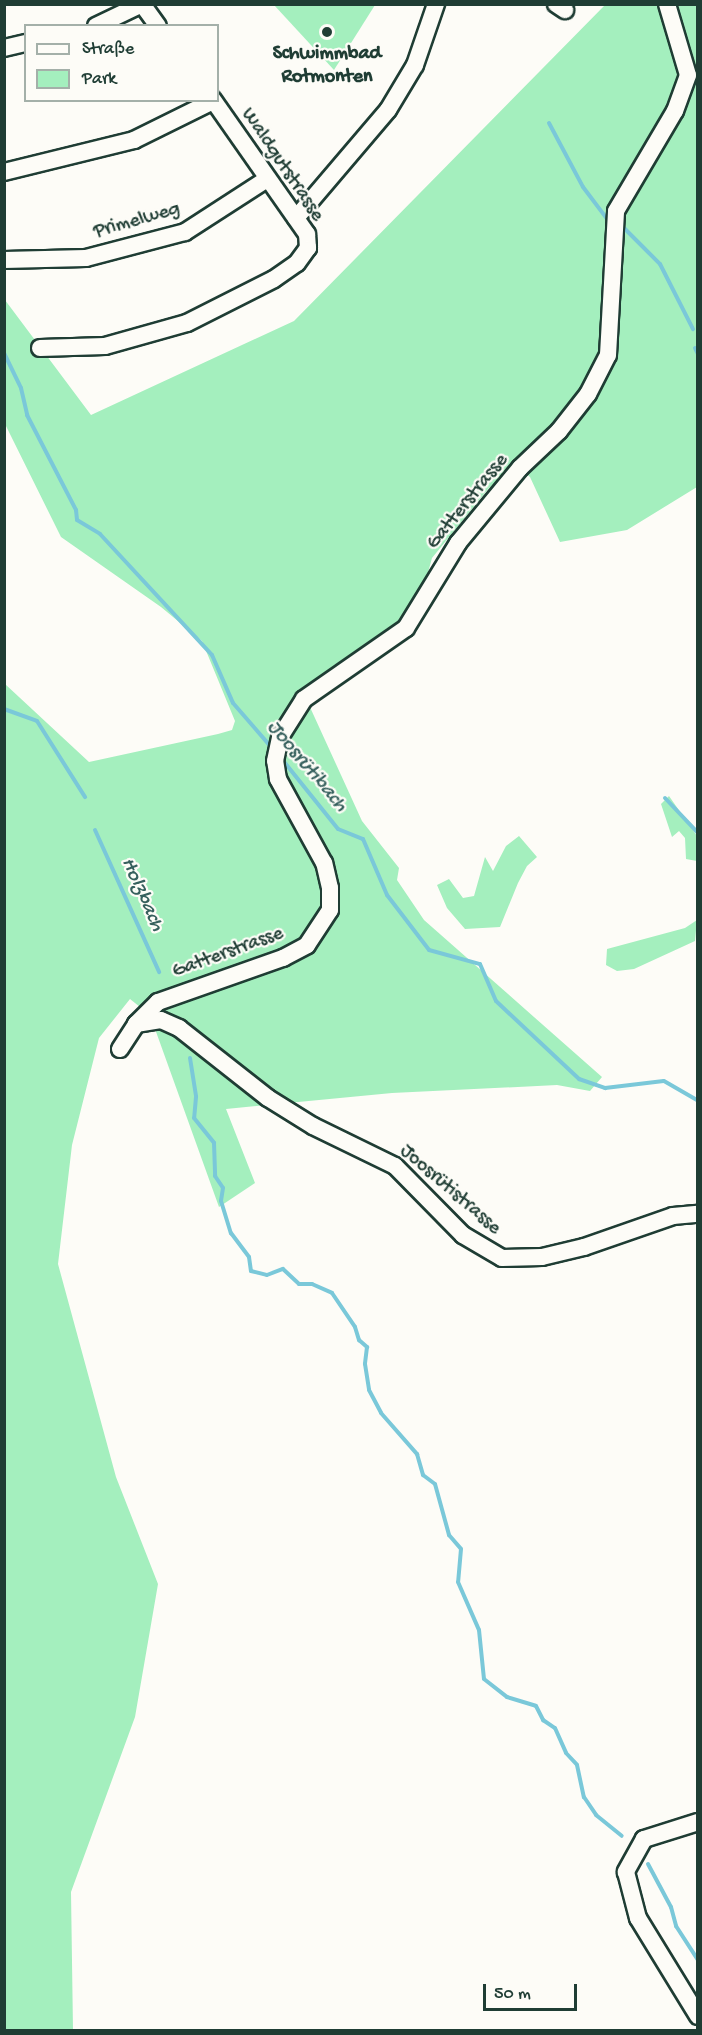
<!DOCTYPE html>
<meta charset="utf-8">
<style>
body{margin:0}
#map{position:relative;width:702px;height:2035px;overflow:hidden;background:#fdfcf7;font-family:"Gochi Hand",sans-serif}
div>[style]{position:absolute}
.green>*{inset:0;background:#a4efbe}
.stream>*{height:4px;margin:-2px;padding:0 2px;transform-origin:2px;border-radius:2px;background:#7ac8d9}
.roads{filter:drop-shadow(2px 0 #1f3d34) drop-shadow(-2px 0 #1f3d34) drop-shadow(0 2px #1f3d34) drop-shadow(0 -2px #1f3d34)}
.minor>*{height:16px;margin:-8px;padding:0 8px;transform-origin:8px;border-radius:8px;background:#fdfcf7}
.dots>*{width:16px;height:16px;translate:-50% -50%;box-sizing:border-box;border:3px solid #fdfcf7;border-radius:50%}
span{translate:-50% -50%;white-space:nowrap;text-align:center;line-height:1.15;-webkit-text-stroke:4.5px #fdfcf7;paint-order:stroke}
.poi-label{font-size:20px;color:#1f3d34;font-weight:700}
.street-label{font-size:20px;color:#1f3d34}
.water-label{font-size:21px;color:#36605d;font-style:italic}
.frame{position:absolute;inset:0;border:6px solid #1f3d34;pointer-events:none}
.legend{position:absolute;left:24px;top:24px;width:195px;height:78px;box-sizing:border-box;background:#fdfcf7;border:2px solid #a4b0a9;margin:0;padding:8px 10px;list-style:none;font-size:18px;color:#1f3d34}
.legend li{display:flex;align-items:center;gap:12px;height:30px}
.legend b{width:30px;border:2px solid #a4b0a9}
.scale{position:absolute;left:483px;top:1984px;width:94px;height:27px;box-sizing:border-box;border:3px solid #1f3d34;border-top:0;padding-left:8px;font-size:18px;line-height:21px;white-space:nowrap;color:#1f3d34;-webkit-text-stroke:4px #fdfcf7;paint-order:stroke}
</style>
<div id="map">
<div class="green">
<i style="clip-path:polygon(274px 5px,375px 5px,334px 70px)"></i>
<i style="clip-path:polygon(605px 5px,660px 5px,685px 75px,651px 146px,613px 210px,605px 356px,584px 395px,519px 467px,489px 488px,432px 558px,426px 580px,406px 615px,377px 644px,293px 698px,309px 705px,362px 821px,399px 868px,397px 880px,424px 920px,602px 1077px,590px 1091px,557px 1085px,392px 1093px,226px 1109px,255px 1183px,219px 1207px,150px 1015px,130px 999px,99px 1038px,72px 1145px,58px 1264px,116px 1477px,158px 1584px,135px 1717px,71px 1892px,73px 2030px,5px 2030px,5px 684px,89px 762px,218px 734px,232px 730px,235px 721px,202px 641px,161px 607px,61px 537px,5px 424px,5px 300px,91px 415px,294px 321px)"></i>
<i style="clip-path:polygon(671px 5px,697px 5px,697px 487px,627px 530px,560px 542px,530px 477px,521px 469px,614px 356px,620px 211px,693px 74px)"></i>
<i style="clip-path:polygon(669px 796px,697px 836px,697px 861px,686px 859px,685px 838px,679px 831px,672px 837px,661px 804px)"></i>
<i style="clip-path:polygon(519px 836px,537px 857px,527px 866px,518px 883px,500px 927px,465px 929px,447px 908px,437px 885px,449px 879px,463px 898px,474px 896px,485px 857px,493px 871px,506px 846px)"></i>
<i style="clip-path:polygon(697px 920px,695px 941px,634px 969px,617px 971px,606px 965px,607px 949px,685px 928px)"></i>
</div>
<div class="stream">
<i style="left:549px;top:123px;width:72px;rotate:62deg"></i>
<i style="left:583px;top:187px;width:39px;rotate:53deg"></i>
<i style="left:624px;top:228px;width:51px;rotate:45deg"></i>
<i style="left:660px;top:264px;width:73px;rotate:63.1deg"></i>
<i style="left:695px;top:348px;width:7px;rotate:63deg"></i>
<i style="left:4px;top:353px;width:39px;rotate:64deg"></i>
<i style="left:21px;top:388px;width:28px;rotate:77deg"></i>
<i style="left:27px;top:415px;width:107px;rotate:62.7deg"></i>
<i style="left:76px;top:510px;width:10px;rotate:84deg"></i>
<i style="left:77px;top:520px;width:27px;rotate:31deg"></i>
<i style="left:100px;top:534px;width:165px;rotate:47.2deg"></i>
<i style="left:212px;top:655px;width:52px;rotate:66.4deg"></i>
<i style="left:233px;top:703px;width:60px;rotate:49.1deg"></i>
<i style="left:4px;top:709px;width:35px;rotate:20deg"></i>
<i style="left:37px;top:721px;width:90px;rotate:57.7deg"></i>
<i style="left:281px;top:758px;width:91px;rotate:51.2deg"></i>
<i style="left:338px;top:829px;width:27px;rotate:22deg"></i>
<i style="left:363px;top:839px;width:61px;rotate:66.8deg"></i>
<i style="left:387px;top:895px;width:69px;rotate:52.6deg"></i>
<i style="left:429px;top:950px;width:53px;rotate:15.4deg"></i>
<i style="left:480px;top:964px;width:40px;rotate:66.6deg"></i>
<i style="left:496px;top:1001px;width:114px;rotate:43.2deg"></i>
<i style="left:579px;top:1079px;width:28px;rotate:19deg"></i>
<i style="left:605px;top:1088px;width:59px;rotate:-6.8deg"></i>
<i style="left:664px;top:1081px;width:39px;rotate:30deg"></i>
<i style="left:665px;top:798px;width:48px;rotate:46.7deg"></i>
<i style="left:95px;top:830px;width:156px;rotate:65.7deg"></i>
<i style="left:190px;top:1058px;width:39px;rotate:81deg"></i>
<i style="left:196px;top:1097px;width:21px;rotate:95deg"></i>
<i style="left:194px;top:1118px;width:32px;rotate:51deg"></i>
<i style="left:214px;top:1143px;width:33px;rotate:88deg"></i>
<i style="left:215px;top:1176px;width:14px;rotate:56deg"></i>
<i style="left:223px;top:1188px;width:13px;rotate:99deg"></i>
<i style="left:221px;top:1201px;width:34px;rotate:73deg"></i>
<i style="left:231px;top:1233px;width:30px;rotate:53deg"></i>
<i style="left:249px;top:1257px;width:14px;rotate:82deg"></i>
<i style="left:251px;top:1271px;width:16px;rotate:14deg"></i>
<i style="left:267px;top:1275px;width:17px;rotate:-21deg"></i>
<i style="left:283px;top:1269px;width:22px;rotate:43deg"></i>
<i style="left:299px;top:1284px;width:13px"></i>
<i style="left:312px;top:1284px;width:22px;rotate:24deg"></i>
<i style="left:332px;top:1293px;width:41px;rotate:55.9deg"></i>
<i style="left:355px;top:1327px;width:14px;rotate:73deg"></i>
<i style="left:359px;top:1340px;width:11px;rotate:41deg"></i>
<i style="left:367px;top:1347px;width:17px;rotate:97deg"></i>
<i style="left:365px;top:1364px;width:26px;rotate:81deg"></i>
<i style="left:369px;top:1390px;width:26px;rotate:62deg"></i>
<i style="left:381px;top:1413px;width:55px;rotate:48.7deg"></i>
<i style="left:417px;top:1454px;width:22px;rotate:74deg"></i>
<i style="left:423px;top:1475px;width:15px;rotate:37deg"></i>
<i style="left:435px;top:1484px;width:53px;rotate:74.6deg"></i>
<i style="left:449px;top:1535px;width:18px;rotate:49deg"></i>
<i style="left:461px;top:1549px;width:33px;rotate:95deg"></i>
<i style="left:458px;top:1582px;width:52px;rotate:66.4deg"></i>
<i style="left:479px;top:1630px;width:49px;rotate:84.2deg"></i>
<i style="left:484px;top:1679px;width:29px;rotate:38deg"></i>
<i style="left:507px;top:1697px;width:30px;rotate:17deg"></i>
<i style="left:536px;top:1706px;width:16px;rotate:63deg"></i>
<i style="left:543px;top:1720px;width:14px;rotate:34deg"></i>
<i style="left:555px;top:1728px;width:27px;rotate:66deg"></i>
<i style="left:566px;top:1753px;width:16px;rotate:47deg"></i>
<i style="left:577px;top:1765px;width:33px;rotate:78deg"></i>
<i style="left:584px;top:1797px;width:22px;rotate:56deg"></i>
<i style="left:596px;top:1815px;width:33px;rotate:39deg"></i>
<i style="left:648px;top:1864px;width:49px;rotate:61.9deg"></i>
<i style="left:671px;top:1907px;width:20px;rotate:75deg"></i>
<i style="left:676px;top:1926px;width:40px;rotate:57.1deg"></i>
</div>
<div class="roads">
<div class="minor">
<i style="left:142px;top:4px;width:27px;rotate:54deg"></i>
<i style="left:556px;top:4px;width:11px;rotate:34deg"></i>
<i style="left:96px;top:26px;width:51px;rotate:-25.6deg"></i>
<i style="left:4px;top:48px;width:23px;rotate:-13deg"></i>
<i style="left:4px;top:172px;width:134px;rotate:-13.8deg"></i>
<i style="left:134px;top:140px;width:88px;rotate:-26.3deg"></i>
<i style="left:296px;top:218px;width:142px;rotate:-49.6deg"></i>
<i style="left:388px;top:110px;width:52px;rotate:-59deg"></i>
<i style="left:415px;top:65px;width:65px;rotate:-71deg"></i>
<i style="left:4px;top:260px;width:82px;rotate:-1.4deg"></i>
<i style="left:86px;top:258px;width:102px;rotate:-14.7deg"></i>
<i style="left:185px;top:232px;width:98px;rotate:-32.9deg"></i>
<i style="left:40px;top:348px;width:65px;rotate:-1.8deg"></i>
<i style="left:105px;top:346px;width:85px;rotate:-15.7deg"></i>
<i style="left:187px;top:323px;width:97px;rotate:-26.8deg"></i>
<i style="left:274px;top:279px;width:28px;rotate:-35deg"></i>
<i style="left:297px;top:263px;width:19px;rotate:-54deg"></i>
<i style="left:308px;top:248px;width:14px;rotate:-94deg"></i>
<i style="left:307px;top:234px;width:164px;rotate:-125deg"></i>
<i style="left:136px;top:1024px;width:25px;rotate:-9deg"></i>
<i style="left:161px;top:1020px;width:20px;rotate:24deg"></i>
<i style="left:179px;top:1028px;width:113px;rotate:38.2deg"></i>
<i style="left:268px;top:1098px;width:53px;rotate:31.9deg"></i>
<i style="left:313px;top:1126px;width:91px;rotate:26deg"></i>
<i style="left:395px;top:1166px;width:97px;rotate:45.4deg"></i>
<i style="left:463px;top:1235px;width:45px;rotate:30.5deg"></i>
<i style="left:502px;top:1258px;width:40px;rotate:-1.4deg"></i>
<i style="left:542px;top:1257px;width:43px;rotate:-13.4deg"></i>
<i style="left:584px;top:1247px;width:94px;rotate:-19.2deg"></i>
<i style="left:673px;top:1216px;width:25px;rotate:-5deg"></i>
<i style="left:120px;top:1049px;width:30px;rotate:-57deg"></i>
<i style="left:136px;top:1024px;width:31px;rotate:-45deg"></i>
<i style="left:158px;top:1002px;width:133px;rotate:-19.4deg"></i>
<i style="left:283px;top:958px;width:27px;rotate:-28deg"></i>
<i style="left:307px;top:945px;width:42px;rotate:-56.7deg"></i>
<i style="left:330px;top:910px;width:22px;rotate:-90deg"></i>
<i style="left:330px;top:888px;width:26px;rotate:-103deg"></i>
<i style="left:324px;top:863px;width:96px;rotate:-118.7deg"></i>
<i style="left:278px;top:779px;width:18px;rotate:-99deg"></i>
<i style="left:275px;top:761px;width:25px;rotate:-78deg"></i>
<i style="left:280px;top:737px;width:45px;rotate:-57.7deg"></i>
<i style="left:304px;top:699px;width:124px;rotate:-34.8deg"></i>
<i style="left:406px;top:628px;width:100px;rotate:-58.5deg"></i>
<i style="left:458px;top:543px;width:97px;rotate:-50.4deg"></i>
<i style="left:520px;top:468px;width:54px;rotate:-43.5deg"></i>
<i style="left:559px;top:431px;width:47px;rotate:-51.9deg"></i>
<i style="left:588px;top:394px;width:44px;rotate:-62.9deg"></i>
<i style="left:608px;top:355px;width:144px;rotate:-86.8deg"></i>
<i style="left:616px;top:211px;width:116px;rotate:-59.5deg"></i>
<i style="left:675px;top:111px;width:38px;rotate:-70deg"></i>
<i style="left:688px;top:75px;width:74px;rotate:-106.5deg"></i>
<i style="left:698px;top:1822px;width:57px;rotate:162.5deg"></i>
<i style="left:644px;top:1839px;width:38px;rotate:119deg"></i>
<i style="left:626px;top:1872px;width:48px;rotate:75.4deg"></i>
<i style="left:638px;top:1918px;width:115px;rotate:58.5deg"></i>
</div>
</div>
<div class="dots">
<i style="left:327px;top:32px;background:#1f3d34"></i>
</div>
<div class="poi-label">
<span style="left:327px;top:66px">Schwimmbad<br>Rotmonten</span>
</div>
<div class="street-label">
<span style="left:282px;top:165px;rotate:56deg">Waldgutstrasse</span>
<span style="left:137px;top:221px;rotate:-16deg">Primelweg</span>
<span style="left:468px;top:502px;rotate:-51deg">Gatterstrasse</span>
<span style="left:228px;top:953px;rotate:-20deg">Gatterstrasse</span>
<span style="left:450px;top:1190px;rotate:41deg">Joosrütistrasse</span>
</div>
<div class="water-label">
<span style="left:306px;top:767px;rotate:50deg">Joosrütibach</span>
<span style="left:141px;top:895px;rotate:66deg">Holzbach</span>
</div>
<div class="frame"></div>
<ul class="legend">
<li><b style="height:8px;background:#fdfcf7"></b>Straße</li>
<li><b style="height:16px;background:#a4efbe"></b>Park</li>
</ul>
<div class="scale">50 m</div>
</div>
